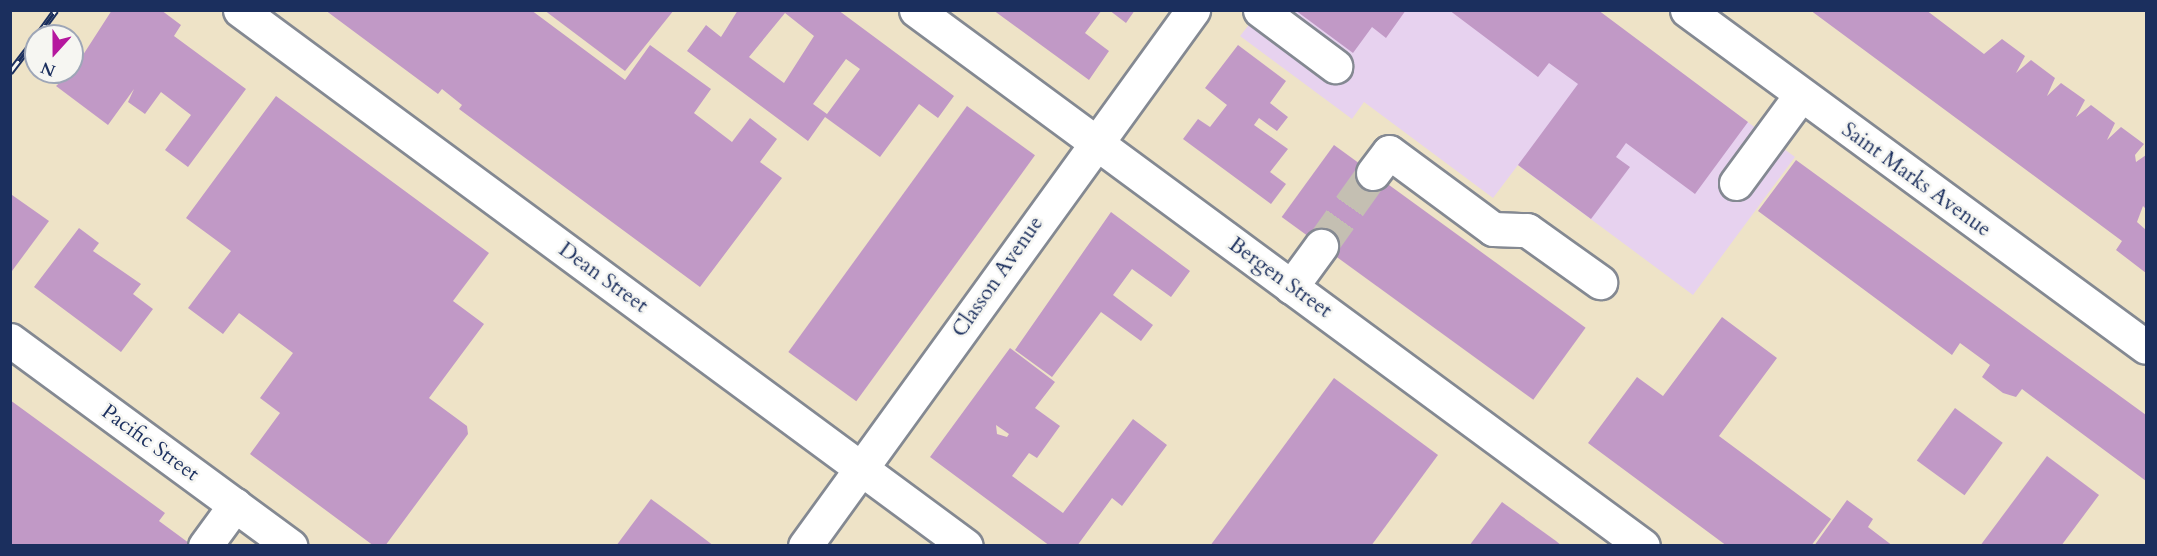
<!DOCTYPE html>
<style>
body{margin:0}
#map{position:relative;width:2157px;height:556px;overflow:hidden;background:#eee3c7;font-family:Cardo,serif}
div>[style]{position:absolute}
.built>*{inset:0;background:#e7d2ef}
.building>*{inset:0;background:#c199c6;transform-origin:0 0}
.minor-tunnel>*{height:33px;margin-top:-16.5px;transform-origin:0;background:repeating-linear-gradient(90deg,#c4bfb2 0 33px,transparent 0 49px)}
.roads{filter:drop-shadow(2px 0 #848992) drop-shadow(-2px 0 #848992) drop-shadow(0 2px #848992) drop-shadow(0 -2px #848992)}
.minor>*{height:33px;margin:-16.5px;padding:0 16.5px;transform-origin:16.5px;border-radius:16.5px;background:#fff}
.rail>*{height:7px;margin-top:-3.5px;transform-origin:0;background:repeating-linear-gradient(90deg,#f6f6f2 0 14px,#1b2f5e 0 28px);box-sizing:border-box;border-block:2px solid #1b2f5e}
span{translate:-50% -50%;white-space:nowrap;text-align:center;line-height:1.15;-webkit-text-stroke:5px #f6f6f2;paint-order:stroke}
.street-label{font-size:21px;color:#1b2f5e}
.frame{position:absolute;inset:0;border:12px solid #1b2f5e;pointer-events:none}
.north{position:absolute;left:24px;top:24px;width:60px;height:60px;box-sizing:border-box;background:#f6f6f2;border:2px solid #9ea6b7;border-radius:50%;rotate:201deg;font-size:16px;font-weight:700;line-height:24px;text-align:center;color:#1b2f5e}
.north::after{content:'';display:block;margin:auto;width:21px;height:27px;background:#b5179e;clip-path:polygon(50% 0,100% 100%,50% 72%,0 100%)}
</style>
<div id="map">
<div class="built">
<i style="clip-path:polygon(1260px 11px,1598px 11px,1795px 157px,1693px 295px,1518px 165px,1493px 198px,1364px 102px,1352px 119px,1240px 36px)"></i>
</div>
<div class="building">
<i style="clip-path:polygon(112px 10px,161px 10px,181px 25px,174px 36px,246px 89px,188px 167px,165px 150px,191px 115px,161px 92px,145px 114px,128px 102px,134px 89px,108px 125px,56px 86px,72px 72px)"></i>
<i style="clip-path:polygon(325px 10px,531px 10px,625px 80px,650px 45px,711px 89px,694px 113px,732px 142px,750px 118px,777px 139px,760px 162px,782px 178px,700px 287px,459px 109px,462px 105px,442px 89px,438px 94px)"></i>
<i style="clip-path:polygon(544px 10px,674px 10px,625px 71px)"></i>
<i style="clip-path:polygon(evenodd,738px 10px,838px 10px,954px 96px,938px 118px,919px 104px,880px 157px,825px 117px,808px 141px,687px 51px,706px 25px,721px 37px,738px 10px,785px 13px,814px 36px,784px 83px,749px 57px,785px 13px,738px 10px,846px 59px,860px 69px,827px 114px,813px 104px,846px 59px)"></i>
<i style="clip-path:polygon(993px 10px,1102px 10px,1085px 33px,1109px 51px,1089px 80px)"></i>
<i style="clip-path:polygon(1109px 10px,1135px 10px,1126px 23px)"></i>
<i style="clip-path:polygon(1295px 10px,1406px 10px,1386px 38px,1372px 27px,1353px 53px)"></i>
<i style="clip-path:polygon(1449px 10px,1598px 10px,1748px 122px,1695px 194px,1626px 143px,1616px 157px,1630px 167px,1591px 219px,1518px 165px,1578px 84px,1549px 63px,1538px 77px)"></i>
<i style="clip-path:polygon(1810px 10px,1926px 10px,1984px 54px,2002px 39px,2025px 56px,2016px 73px,2031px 60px,2055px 78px,2047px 96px,2061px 83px,2085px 100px,2076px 117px,2091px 105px,2115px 123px,2107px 140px,2121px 127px,2144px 144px,2135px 155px,2136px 162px,2146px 155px,2146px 209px,2143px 206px,2137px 222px,2146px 230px,2146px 273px,2116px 250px,2122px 241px)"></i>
<i style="clip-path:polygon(1238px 45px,1286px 81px,1270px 103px,1288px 117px,1277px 131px,1259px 118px,1254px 125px,1288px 149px,1270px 172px,1286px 184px,1271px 204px,1183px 139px,1198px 119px,1210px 127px,1227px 105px,1205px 88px)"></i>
<i style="clip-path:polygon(276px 96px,489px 253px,453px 301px,484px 324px,429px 398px,467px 426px,468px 434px,385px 546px,374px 546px,250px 454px,280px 413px,260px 398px,293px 353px,239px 313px,223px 334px,188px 308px,231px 251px,186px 218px)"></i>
<i style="left:967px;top:106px;width:84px;height:304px;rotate:36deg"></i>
<i style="left:1334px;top:145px;width:311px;height:89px;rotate:36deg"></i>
<i style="clip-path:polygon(1796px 160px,2146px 415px,2146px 481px,2022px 389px,2016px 397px,2003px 393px,1982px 377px,1990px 365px,1960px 343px,1952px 355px,1758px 211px)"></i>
<i style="clip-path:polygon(12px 195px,49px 221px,12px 271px,10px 197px)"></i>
<i style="clip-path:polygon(1111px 212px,1190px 271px,1171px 297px,1132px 269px,1113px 295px,1153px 325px,1141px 341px,1101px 312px,1052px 377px,1015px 350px)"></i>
<i style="clip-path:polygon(79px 228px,99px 243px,93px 251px,141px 284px,133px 294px,153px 309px,121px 352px,34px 287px)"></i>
<i style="clip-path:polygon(1722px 317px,1777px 358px,1719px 436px,1831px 519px,1811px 546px,1727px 546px,1588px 443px,1637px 377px,1663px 396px)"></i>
<i style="clip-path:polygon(evenodd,1010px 348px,1055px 382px,1035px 408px,1060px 426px,1037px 458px,1029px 453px,1012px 476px,1063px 513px,1133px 419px,1167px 445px,1122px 506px,1112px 498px,1077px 546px,1050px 546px,930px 457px,1010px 348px,996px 425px,1009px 434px,1007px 437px,997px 434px,996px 425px)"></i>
<i style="clip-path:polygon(1334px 378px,1438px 455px,1371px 546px,1210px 546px)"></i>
<i style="clip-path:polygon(10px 400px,165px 513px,159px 521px,193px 546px,10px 546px)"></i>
<i style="left:1955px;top:408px;width:59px;height:65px;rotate:36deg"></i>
<i style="clip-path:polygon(2047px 456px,2099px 495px,2061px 546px,1980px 546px)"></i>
<i style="clip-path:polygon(651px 499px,689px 527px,714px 546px,616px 546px)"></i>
<i style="clip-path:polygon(1847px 500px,1873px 519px,1868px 527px,1893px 546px,1814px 546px)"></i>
<i style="clip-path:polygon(1502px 502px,1556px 541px,1562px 546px,1469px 546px)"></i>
</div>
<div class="minor-tunnel">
<i style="left:1321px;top:246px;width:90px;rotate:-54.5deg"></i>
</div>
<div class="roads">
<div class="minor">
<i style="left:240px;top:10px;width:902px;rotate:36.44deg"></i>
<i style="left:916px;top:10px;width:903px;rotate:36.4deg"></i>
<i style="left:1260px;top:10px;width:94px;rotate:36.7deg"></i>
<i style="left:1687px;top:10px;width:569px;rotate:36.29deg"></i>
<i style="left:1373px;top:173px;width:26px;rotate:-53deg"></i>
<i style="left:1389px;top:152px;width:129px;rotate:36.5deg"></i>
<i style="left:1493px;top:229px;width:34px;rotate:2deg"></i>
<i style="left:1527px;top:230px;width:90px;rotate:35.5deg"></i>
<i style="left:1736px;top:183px;width:108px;rotate:-53.7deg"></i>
<i style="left:1291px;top:287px;width:51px;rotate:-53.8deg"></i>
<i style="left:10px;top:340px;width:348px;rotate:36.3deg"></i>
<i style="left:205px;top:546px;width:51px;rotate:-53.8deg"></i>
<i style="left:805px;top:546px;width:662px;rotate:-54.1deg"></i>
</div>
</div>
<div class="rail">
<i style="left:37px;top:36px;width:32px;rotate:-54deg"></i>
<i style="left:10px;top:72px;width:43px;rotate:-52.6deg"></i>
</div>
<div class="street-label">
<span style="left:1916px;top:180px;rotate:36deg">Saint Marks Avenue</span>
<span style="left:998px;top:277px;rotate:-55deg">Classon Avenue</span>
<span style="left:603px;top:278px;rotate:36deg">Dean Street</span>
<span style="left:1280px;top:278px;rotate:36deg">Bergen Street</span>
<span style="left:150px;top:443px;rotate:36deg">Pacific Street</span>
</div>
<div class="frame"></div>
<div class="north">N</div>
</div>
